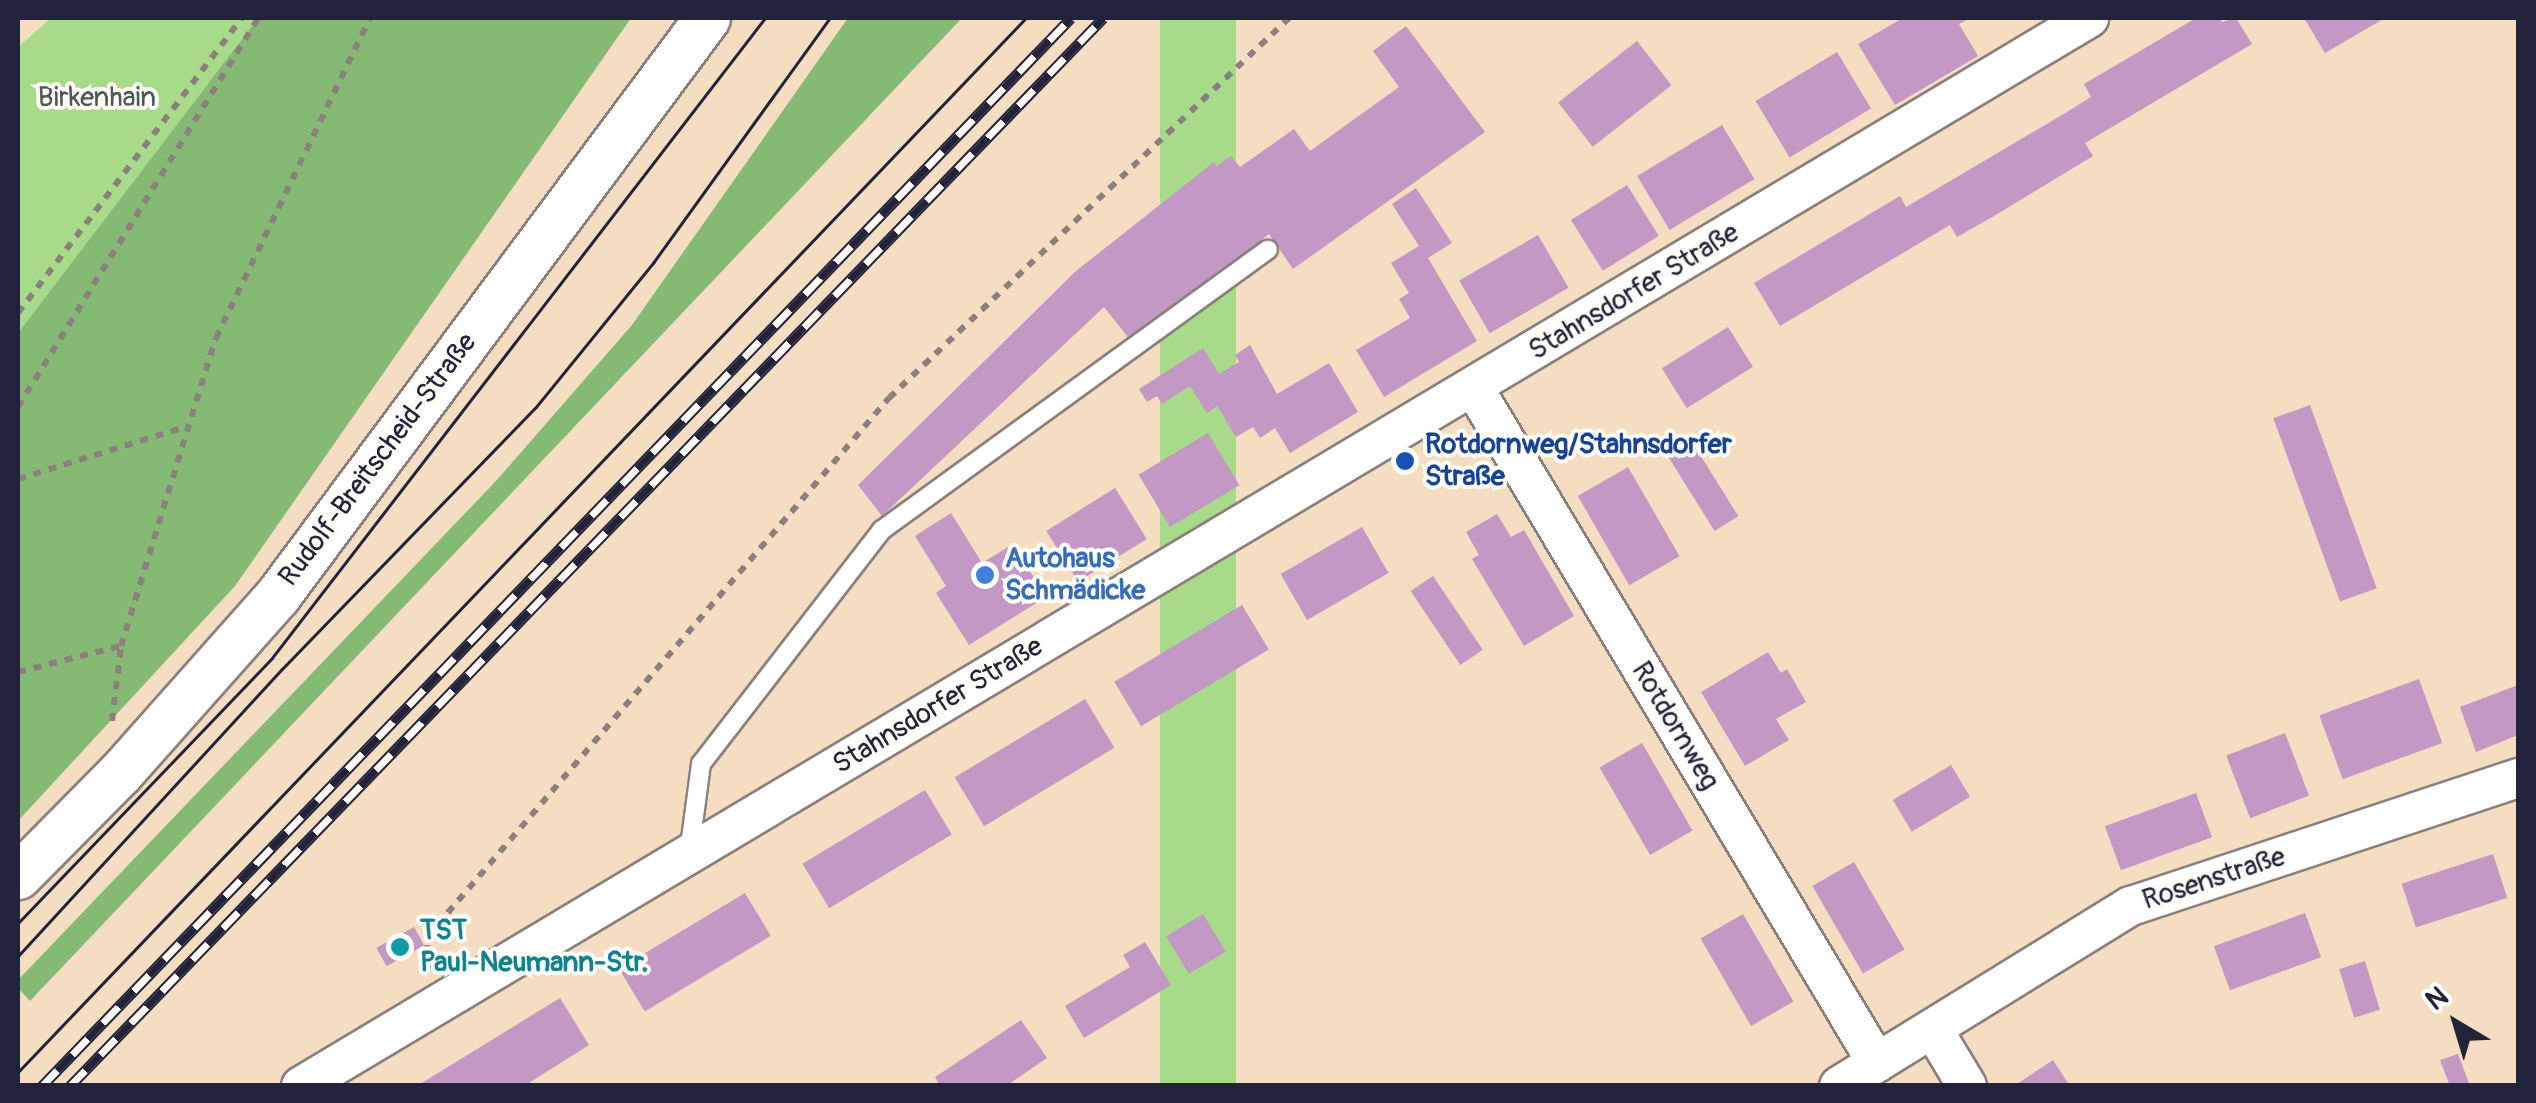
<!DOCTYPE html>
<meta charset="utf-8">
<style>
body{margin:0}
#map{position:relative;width:2536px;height:1103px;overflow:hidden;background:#f4ddc1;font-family:Pangolin,sans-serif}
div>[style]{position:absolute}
.green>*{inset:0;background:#a7da89;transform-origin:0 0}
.forest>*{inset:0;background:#85ba75}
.building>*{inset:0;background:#c398c5;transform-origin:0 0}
.path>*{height:6px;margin-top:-3px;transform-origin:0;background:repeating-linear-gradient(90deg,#8b807e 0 8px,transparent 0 16px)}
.roads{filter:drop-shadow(2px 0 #8b807e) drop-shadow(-2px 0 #8b807e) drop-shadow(0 2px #8b807e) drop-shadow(0 -2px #8b807e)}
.service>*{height:18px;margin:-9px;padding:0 9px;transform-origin:9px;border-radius:9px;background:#fff}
.minor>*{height:38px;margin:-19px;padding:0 19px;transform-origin:19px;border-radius:19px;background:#fff}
.tertiary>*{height:45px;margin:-22.5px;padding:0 22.5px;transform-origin:22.5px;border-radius:22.5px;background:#fff}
.tram>*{height:2.5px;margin:-1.25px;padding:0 1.25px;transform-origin:1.25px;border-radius:1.25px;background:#22223b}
.rail>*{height:11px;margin-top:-5.5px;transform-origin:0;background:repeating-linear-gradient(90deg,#fdfcf7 0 22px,#22223b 0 44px);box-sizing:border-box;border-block:2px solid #22223b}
.dots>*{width:28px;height:28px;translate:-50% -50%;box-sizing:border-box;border:5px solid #fdfcf7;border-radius:50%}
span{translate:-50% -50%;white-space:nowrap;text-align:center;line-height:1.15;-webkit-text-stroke:8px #fdfcf7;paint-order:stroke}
.park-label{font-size:28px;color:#4a5952}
.street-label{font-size:28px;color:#22223b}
.transit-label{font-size:28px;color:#164399;font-weight:700}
.left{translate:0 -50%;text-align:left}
.shop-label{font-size:28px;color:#366cbe;font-weight:700}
.culture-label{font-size:28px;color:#0d838f;font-weight:700}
.frame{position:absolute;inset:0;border:20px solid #22223b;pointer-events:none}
.north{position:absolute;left:2406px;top:973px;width:100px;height:100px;-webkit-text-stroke:8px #fdfcf7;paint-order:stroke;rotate:322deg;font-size:28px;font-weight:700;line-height:40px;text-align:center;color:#22223b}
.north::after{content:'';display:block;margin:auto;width:35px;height:45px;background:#22223b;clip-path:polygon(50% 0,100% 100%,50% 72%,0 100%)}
</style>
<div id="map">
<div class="green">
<i style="clip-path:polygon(51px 18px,258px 18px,18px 333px,18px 47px)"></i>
<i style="left:1160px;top:18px;width:76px;height:1410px"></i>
</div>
<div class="forest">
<i style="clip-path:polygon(258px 18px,631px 18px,235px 586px,18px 821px,18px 333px)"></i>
<i style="clip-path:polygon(848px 18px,962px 18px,30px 1001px,18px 988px,18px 980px,496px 481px,632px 325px)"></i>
</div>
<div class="building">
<i style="clip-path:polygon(1903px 18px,1970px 18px,1959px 24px,1978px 56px,1895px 105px,1858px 44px)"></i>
<i style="clip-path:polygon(2196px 18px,2219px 18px,2222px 22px,2236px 18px,2252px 44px,2085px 143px,2093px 156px,1994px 216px,1957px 237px,1950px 225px,1780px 326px,1754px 283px,1900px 196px,1906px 207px,2067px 112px,2091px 97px,2084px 84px)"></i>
<i style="clip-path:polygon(2304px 18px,2385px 18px,2325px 53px)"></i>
<i style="clip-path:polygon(1406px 26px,1485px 132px,1293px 269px,1269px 234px,1131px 341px,1104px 307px,882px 516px,858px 485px,1076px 271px,1214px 162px,1217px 166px,1231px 156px,1240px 167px,1294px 129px,1310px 151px,1399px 87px,1373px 51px)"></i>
<i style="left:1637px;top:41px;width:56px;height:100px;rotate:52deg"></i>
<i style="left:1837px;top:52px;width:66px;height:95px;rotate:59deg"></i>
<i style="left:1722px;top:125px;width:63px;height:99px;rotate:59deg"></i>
<i style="left:1627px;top:185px;width:60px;height:66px;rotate:58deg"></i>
<i style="clip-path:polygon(1416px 188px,1452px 243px,1428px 258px,1477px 341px,1384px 397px,1356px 350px,1410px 318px,1399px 299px,1409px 293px,1391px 263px,1419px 246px,1392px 204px)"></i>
<i style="left:1538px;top:235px;width:61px;height:91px;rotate:60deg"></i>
<i style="left:1728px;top:327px;width:47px;height:78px;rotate:58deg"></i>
<i style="clip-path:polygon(1250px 345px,1277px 394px,1329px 363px,1358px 412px,1290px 453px,1275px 428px,1260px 438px,1253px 427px,1236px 437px,1217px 406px,1207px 413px,1190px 386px,1162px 404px,1157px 396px,1147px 402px,1139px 389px,1203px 348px,1219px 374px,1239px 362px,1235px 355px)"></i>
<i style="left:2310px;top:405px;width:195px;height:39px;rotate:70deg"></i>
<i style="left:1208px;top:433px;width:61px;height:81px;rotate:59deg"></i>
<i style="left:1687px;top:434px;width:97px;height:28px;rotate:58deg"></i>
<i style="left:1628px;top:467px;width:103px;height:58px;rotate:60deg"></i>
<i style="left:1115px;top:488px;width:60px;height:81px;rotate:58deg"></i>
<i style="clip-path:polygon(951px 513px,982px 563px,1013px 544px,1046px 597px,969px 645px,936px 593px,946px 586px,915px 536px)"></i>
<i style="clip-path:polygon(1497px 514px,1511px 537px,1524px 530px,1574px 616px,1524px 646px,1472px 559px,1479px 555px,1466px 532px)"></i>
<i style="left:1362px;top:527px;width:53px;height:94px;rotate:60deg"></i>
<i style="left:1433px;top:576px;width:89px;height:27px;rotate:56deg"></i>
<i style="left:1242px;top:605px;width:52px;height:149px;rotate:59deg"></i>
<i style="clip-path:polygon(1768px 652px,1781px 673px,1787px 669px,1806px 702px,1776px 719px,1789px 740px,1745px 766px,1701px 692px)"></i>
<i style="left:2419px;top:679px;width:68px;height:106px;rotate:70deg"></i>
<i style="clip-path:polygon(2518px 685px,2518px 735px,2476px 752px,2460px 707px)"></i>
<i style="left:1085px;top:699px;width:57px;height:152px;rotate:59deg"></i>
<i style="left:2285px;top:733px;width:67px;height:63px;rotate:69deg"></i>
<i style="left:1642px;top:743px;width:101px;height:49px;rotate:60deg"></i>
<i style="left:1951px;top:765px;width:37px;height:68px;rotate:59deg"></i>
<i style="left:925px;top:790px;width:52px;height:143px;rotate:59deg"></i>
<i style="left:2196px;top:793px;width:47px;height:97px;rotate:70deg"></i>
<i style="left:2493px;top:854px;width:46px;height:96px;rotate:72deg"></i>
<i style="left:1854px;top:862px;width:101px;height:48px;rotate:60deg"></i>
<i style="left:745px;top:893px;width:50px;height:147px;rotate:59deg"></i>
<i style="left:2305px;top:913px;width:47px;height:97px;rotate:70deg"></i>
<i style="left:1203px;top:914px;width:44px;height:43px;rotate:59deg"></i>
<i style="left:1743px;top:914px;width:101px;height:49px;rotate:60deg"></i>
<i style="left:414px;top:927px;width:21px;height:43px;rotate:61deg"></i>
<i style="clip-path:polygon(1145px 942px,1171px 985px,1084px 1038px,1065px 1006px,1130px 967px,1123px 955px)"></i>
<i style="left:2365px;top:961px;width:51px;height:27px;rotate:73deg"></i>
<i style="clip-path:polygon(560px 998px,589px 1045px,524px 1086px,417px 1086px)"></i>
<i style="clip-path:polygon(1021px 1020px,1047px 1058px,1006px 1086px,940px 1086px,935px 1077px)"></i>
<i style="clip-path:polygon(2458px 1054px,2470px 1086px,2450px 1086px,2440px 1060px)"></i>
<i style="clip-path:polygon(2053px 1060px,2070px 1086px,2014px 1086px)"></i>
</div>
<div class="path">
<i style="left:18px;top:313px;width:370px;rotate:-52.8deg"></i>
<i style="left:18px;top:407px;width:457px;rotate:-58.3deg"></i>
<i style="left:18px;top:479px;width:178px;rotate:-17.3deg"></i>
<i style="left:18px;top:672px;width:106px;rotate:-14.2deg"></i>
<i style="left:112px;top:721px;width:76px;rotate:-83.2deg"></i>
<i style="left:121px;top:646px;width:322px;rotate:-72.9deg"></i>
<i style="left:216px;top:338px;width:355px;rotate:-64.3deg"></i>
<i style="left:428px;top:969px;width:32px;rotate:-92deg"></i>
<i style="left:427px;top:937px;width:710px;rotate:-49.4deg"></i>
<i style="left:889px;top:398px;width:552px;rotate:-43.53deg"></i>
</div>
<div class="roads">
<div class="service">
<i style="left:689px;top:854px;width:91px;rotate:-82.4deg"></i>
<i style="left:701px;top:764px;width:296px;rotate:-52.3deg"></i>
<i style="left:882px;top:530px;width:477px;rotate:-36deg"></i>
</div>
<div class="minor">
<i style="left:1474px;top:388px;width:786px;rotate:59.16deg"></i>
<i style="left:1934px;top:1031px;width:64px;rotate:59deg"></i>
<i style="left:301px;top:1086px;width:2083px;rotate:-30.85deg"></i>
<i style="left:1839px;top:1086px;width:343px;rotate:-31.7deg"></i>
<i style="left:2131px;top:906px;width:408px;rotate:-18.3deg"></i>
</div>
<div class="tertiary">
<i style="left:18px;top:876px;width:145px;rotate:-45.3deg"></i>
<i style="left:120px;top:773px;width:238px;rotate:-48.4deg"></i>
<i style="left:278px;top:595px;width:719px;rotate:-53.37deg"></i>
</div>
</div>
<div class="tram">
<i style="left:18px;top:923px;width:367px;rotate:-46.2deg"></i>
<i style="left:272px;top:658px;width:808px;rotate:-52.39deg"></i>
<i style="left:18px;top:956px;width:390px;rotate:-47.4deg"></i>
<i style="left:282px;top:669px;width:365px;rotate:-45.9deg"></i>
<i style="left:536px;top:407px;width:186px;rotate:-50.9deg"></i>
<i style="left:653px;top:263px;width:302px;rotate:-54.2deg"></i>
<i style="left:18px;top:1072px;width:1458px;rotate:-46.28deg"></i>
</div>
<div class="rail">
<i style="left:42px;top:1086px;width:1483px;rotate:-46.07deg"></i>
<i style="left:70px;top:1086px;width:1486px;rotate:-45.95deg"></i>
</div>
<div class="dots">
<i style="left:1405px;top:461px;background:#1a4fb4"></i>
<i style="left:985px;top:575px;background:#3f7fe0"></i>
<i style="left:400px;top:947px;background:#0f9aa8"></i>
</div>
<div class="park-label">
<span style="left:97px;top:98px">Birkenhain</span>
</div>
<div class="street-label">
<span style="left:1634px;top:292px;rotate:-31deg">Stahnsdorfer Straße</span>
<span style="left:378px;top:460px;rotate:-53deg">Rudolf-Breitscheid-Straße</span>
<span style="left:938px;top:706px;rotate:-31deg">Stahnsdorfer Straße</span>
<span style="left:1675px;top:726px;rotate:59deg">Rotdornweg</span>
<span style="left:2214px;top:879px;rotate:-18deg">Rosenstraße</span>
</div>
<div class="transit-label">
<span class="left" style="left:1425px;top:461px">Rotdornweg/Stahnsdorfer<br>Straße</span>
</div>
<div class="shop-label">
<span class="left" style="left:1005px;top:575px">Autohaus<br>Schmädicke</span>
</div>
<div class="culture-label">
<span class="left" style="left:420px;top:947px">TST<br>Paul-Neumann-Str.</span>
</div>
<div class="frame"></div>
<div class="north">N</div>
</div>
